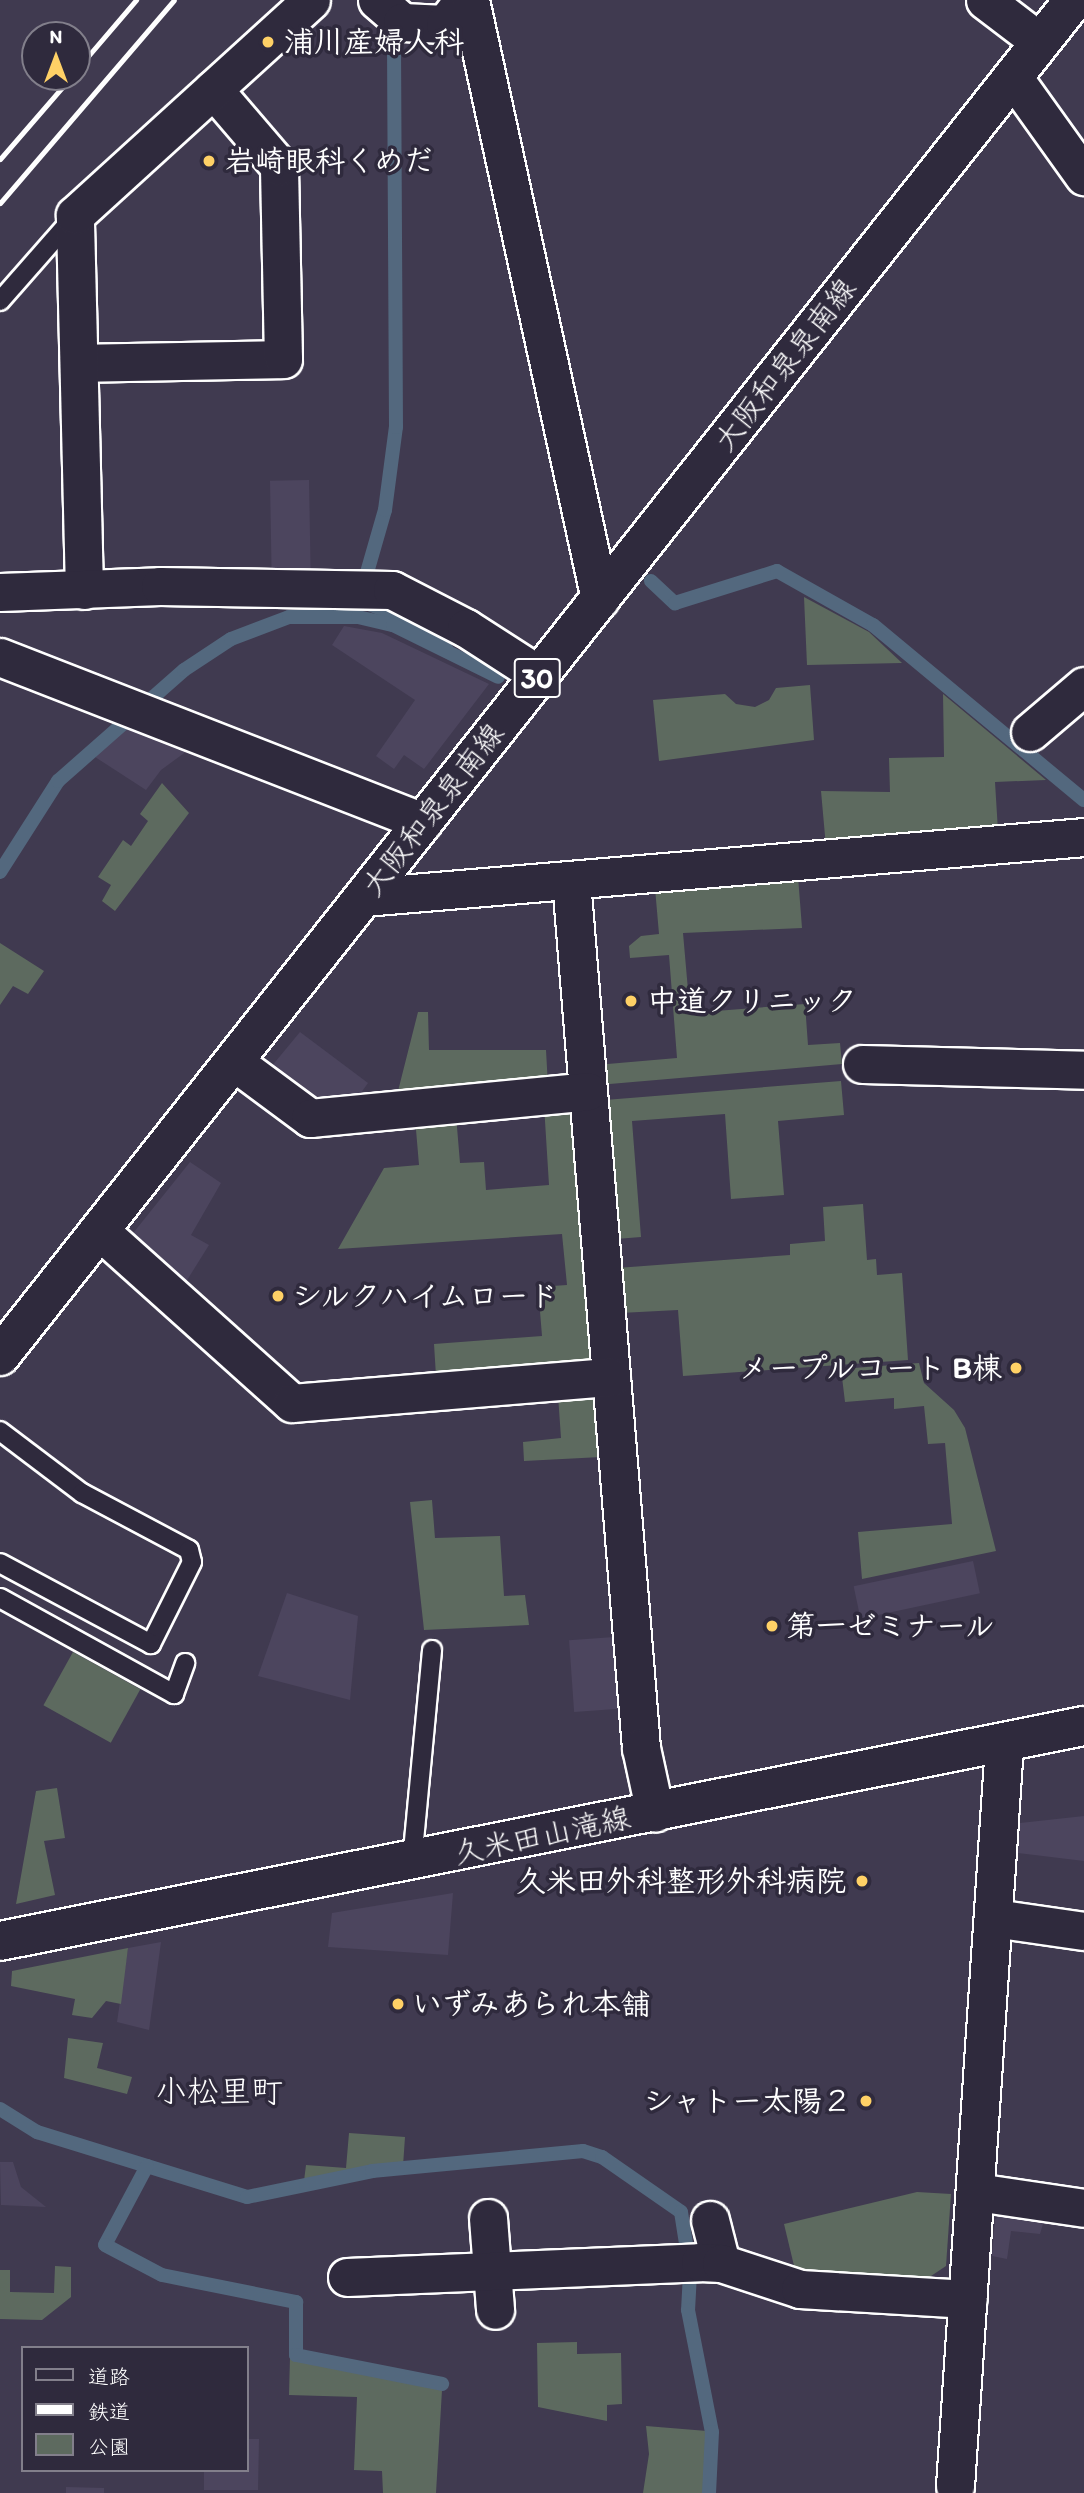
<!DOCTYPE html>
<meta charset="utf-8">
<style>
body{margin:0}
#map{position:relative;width:1084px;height:2493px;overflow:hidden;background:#403a50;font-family:Itim,"Klee One",sans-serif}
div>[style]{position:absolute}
.built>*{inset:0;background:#4c455e;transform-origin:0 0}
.green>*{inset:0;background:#5d6a5f;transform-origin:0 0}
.stream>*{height:14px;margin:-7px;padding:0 7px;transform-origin:7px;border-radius:7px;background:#53687e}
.roads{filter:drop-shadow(2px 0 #fff) drop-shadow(-2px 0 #fff) drop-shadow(0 2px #fff) drop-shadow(0 -2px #fff)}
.lane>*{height:18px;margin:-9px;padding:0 9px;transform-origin:9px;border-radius:9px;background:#2f2a3d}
.street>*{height:37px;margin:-18.5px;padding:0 18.5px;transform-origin:18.5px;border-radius:18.5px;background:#2f2a3d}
.secondary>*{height:38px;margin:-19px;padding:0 19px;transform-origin:19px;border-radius:19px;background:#2f2a3d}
.primary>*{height:38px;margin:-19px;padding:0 19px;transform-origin:19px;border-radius:19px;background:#2f2a3d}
.rail>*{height:5px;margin:-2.5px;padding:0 2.5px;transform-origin:2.5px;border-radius:2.5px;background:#fff}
.dots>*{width:19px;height:19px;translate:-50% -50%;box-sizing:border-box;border:4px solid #2f2a3d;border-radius:50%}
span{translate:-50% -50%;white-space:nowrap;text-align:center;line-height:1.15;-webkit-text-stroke:7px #2f2a3d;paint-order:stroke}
.shield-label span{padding:2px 5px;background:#2f2a3d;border:2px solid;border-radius:5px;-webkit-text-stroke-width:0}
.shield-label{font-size:28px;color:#fff;font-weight:700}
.poi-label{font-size:30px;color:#fff;font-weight:700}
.left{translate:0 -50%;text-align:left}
.right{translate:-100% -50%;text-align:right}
.street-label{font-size:30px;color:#fff}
.neighbourhood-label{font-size:32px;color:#fff}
.legend{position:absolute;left:21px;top:2346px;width:228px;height:126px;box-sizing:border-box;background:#2f2a3d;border:2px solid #827f8b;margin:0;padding:9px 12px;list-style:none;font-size:21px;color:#fff}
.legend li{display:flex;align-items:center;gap:14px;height:35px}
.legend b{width:35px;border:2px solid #827f8b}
.north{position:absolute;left:21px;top:21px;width:70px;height:70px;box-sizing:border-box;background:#2f2a3d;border:2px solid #827f8b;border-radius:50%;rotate:0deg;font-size:19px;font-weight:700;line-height:28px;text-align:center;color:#fff}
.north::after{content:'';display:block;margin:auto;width:24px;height:32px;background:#ffd166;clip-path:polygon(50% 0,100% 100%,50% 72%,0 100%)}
</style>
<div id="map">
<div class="built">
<i style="left:309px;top:480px;width:98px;height:39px;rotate:89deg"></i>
<i style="clip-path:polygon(344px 626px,382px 633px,489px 684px,424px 769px,404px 755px,394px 769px,376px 756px,415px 700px,332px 645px)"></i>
<i style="clip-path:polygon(128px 726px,187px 751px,161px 770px,146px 790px,92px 755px)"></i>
<i style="clip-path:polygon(300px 1032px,368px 1083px,353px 1104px,323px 1105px,271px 1067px)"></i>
<i style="clip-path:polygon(190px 1162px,221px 1183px,191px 1235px,209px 1245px,184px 1285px,130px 1237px)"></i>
<i style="left:973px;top:1561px;width:33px;height:122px;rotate:78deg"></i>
<i style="clip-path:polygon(287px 1593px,358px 1616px,350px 1700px,258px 1676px)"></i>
<i style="left:614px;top:1637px;width:72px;height:45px;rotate:86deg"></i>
<i style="clip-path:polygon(1084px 1816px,1084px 1861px,1018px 1853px,1020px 1823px)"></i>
<i style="clip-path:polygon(453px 1893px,448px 1955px,328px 1947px,332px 1913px)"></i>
<i style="clip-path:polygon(161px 1942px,149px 2030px,117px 2022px,128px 1948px)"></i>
<i style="clip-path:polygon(0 2162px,13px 2162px,21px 2187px,46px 2207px,1px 2205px)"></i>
<i style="clip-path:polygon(1007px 2212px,1061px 2220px,1060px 2226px,1043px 2224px,1040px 2234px,1011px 2231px,1007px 2259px,992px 2256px,995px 2219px)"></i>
<i style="clip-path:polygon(247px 2439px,259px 2439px,258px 2490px,204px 2490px,204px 2470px,247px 2470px)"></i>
<i style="clip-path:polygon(66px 2487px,104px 2488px,104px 2493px,66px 2493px)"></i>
</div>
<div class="green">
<i style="clip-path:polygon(804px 597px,869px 632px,902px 663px,807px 665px)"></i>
<i style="clip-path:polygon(810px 685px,814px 740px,659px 761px,653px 700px,725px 694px,736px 704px,755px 707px,769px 700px,776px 688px)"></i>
<i style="clip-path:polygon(943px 694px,1046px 780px,995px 782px,998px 831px,826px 847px,821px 791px,890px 792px,889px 758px,944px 757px)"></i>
<i style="clip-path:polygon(162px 783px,189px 813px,115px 911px,102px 901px,111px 885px,98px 877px,123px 840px,131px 846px,148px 821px,140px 814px)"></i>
<i style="clip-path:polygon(798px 876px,802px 928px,683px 933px,690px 1013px,805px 1004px,808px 1045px,840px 1043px,842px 1064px,598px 1085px,596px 1065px,677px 1058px,669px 955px,630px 958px,629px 946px,641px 936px,659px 934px,655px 888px)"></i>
<i style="clip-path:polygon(0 943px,44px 971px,28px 994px,13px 986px,0 1005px)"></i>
<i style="clip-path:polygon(418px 1012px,428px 1012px,429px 1050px,546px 1050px,548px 1086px,396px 1099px)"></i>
<i style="clip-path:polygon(841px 1081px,844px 1115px,778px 1121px,784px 1195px,731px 1199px,725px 1114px,632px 1121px,641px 1237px,616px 1239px,605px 1100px)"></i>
<i style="clip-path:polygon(579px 1103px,598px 1362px,436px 1376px,434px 1344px,542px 1336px,538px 1287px,567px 1285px,562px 1234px,338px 1249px,384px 1168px,419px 1165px,415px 1118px,456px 1115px,460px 1163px,484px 1162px,486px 1190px,549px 1185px,544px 1105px)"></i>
<i style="clip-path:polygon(863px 1204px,867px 1260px,876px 1259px,877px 1275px,902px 1273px,908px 1360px,683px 1376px,678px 1310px,620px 1313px,617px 1268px,790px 1255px,790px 1244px,825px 1241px,823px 1207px)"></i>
<i style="clip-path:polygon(919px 1363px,924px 1383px,954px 1410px,965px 1428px,996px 1551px,862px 1579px,858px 1532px,952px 1524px,945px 1443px,928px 1444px,924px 1406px,894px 1409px,894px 1398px,845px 1402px,841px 1369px)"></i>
<i style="clip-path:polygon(597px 1392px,601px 1457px,524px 1461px,523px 1442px,561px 1438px,558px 1395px)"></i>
<i style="clip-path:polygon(432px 1500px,435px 1538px,500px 1536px,504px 1596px,525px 1595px,529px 1625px,424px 1630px,410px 1502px)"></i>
<i style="left:73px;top:1652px;width:77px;height:61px;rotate:29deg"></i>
<i style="clip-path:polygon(57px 1788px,65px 1838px,44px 1841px,55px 1895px,16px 1904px,36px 1791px)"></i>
<i style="clip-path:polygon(128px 1948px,121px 2004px,106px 2001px,92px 2018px,72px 2015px,75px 1999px,11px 1986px,12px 1971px)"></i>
<i style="clip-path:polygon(68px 2038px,103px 2043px,97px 2068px,132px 2077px,127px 2094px,64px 2078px)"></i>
<i style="clip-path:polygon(349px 2133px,405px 2137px,403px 2166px,304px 2181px,306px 2165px,346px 2168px)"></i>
<i style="clip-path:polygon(917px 2192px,951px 2194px,946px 2266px,922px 2282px,796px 2274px,784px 2224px)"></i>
<i style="clip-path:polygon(55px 2266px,71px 2267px,71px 2297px,42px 2320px,0 2319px,0 2270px,10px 2270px,10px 2292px,54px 2293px)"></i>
<i style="clip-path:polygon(577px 2342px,577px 2354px,621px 2353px,622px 2404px,607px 2405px,607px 2421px,538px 2407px,537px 2343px)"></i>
<i style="clip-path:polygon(290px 2357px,442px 2390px,436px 2493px,383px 2493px,382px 2471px,354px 2470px,357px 2397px,289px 2395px)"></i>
<i style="clip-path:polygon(646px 2426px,707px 2431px,706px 2493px,643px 2493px,649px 2454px)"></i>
</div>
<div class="stream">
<i style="left:651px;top:581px;width:33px;rotate:43deg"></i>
<i style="left:675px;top:603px;width:107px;rotate:-17.4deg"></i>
<i style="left:777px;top:571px;width:110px;rotate:29.4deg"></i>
<i style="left:873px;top:625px;width:274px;rotate:39.7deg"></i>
<i style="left:362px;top:590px;width:83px;rotate:-74deg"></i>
<i style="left:385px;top:510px;width:84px;rotate:-82.5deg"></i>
<i style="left:396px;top:427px;width:408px;rotate:-90.3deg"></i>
<i style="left:369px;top:604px;width:64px;rotate:22.1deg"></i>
<i style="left:428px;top:628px;width:28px;rotate:49deg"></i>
<i style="left:0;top:872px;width:108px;rotate:-57.5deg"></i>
<i style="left:58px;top:781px;width:168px;rotate:-41.4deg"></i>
<i style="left:184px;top:670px;width:56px;rotate:-33.4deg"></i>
<i style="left:231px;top:639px;width:62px;rotate:-20.8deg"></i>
<i style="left:289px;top:617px;width:69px"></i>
<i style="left:358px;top:617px;width:36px;rotate:13deg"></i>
<i style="left:393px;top:625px;width:117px;rotate:26.3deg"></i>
<i style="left:0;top:2109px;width:44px;rotate:31.9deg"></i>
<i style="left:37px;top:2132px;width:220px;rotate:17.2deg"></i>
<i style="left:247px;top:2197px;width:128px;rotate:-11.7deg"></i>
<i style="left:372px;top:2171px;width:212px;rotate:-5.4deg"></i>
<i style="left:583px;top:2151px;width:20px;rotate:18deg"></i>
<i style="left:602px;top:2157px;width:96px;rotate:34.8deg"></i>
<i style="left:681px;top:2212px;width:32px;rotate:81deg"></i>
<i style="left:147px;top:2166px;width:89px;rotate:118deg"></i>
<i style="left:105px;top:2245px;width:64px;rotate:27.8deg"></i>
<i style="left:162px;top:2275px;width:137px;rotate:11.4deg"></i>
<i style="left:296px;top:2302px;width:53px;rotate:90deg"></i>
<i style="left:296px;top:2355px;width:149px;rotate:11.2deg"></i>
<i style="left:690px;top:2273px;width:37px;rotate:93deg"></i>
<i style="left:688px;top:2310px;width:124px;rotate:78.9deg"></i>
<i style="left:712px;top:2432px;width:61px;rotate:92.8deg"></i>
</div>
<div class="roads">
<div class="lane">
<i style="left:0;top:301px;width:111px;rotate:-48.7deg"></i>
<i style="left:0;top:1431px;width:103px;rotate:37.1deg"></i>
<i style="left:82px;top:1493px;width:121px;rotate:28deg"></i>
<i style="left:189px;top:1550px;width:12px;rotate:76deg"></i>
<i style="left:192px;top:1562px;width:92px;rotate:116.6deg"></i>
<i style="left:151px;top:1644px;width:171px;rotate:-151.8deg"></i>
<i style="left:0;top:1598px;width:199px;rotate:28.9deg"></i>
<i style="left:174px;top:1694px;width:33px;rotate:-70deg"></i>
<i style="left:412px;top:1862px;width:213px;rotate:-84.6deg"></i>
</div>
<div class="street">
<i style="left:377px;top:0;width:33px;rotate:41deg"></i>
<i style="left:402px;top:22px;width:43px;rotate:2.7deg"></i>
<i style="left:445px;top:24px;width:30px;rotate:-53deg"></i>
<i style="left:470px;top:0;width:613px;rotate:77.76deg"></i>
<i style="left:985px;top:0;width:69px;rotate:37.4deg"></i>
<i style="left:1013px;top:77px;width:122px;rotate:54.4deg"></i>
<i style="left:79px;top:363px;width:204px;rotate:-1.1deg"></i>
<i style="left:283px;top:359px;width:193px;rotate:-91.2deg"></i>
<i style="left:279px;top:166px;width:101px;rotate:-130.6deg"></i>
<i style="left:84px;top:590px;width:375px;rotate:-91.4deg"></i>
<i style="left:75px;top:215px;width:319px;rotate:-42.3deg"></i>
<i style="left:0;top:592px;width:160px;rotate:-2.1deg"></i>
<i style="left:160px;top:586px;width:232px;rotate:1deg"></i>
<i style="left:392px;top:590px;width:83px;rotate:27.2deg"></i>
<i style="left:466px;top:628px;width:87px;rotate:32.8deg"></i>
<i style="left:0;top:657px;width:454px;rotate:21.3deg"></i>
<i style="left:1030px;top:732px;width:71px;rotate:-40.4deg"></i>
<i style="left:571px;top:880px;width:871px;rotate:85.39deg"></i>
<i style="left:641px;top:1748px;width:66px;rotate:77.8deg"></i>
<i style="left:364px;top:897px;width:722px;rotate:-4.76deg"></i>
<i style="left:233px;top:1061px;width:96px;rotate:36.5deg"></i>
<i style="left:310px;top:1118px;width:279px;rotate:-5.5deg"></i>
<i style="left:862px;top:1064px;width:222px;rotate:1.5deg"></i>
<i style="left:99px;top:1230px;width:259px;rotate:41.9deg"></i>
<i style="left:292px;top:1403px;width:320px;rotate:-4.7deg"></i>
<i style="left:994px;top:1918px;width:91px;rotate:8.2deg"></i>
<i style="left:976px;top:2192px;width:109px;rotate:8.4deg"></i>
<i style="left:488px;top:2218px;width:92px;rotate:85.6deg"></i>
<i style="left:710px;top:2220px;width:44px;rotate:75.7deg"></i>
<i style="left:347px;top:2277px;width:353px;rotate:-2.4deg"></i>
<i style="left:700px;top:2262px;width:21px;rotate:3deg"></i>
<i style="left:721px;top:2263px;width:83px;rotate:18.2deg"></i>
<i style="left:800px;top:2289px;width:168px;rotate:3.4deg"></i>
<i style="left:955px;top:2486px;width:744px;rotate:-86.22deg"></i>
</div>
<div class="secondary">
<i style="left:0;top:1941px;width:1105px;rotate:-11.22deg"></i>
</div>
<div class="primary">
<i style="left:0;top:1356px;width:1730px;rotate:-51.62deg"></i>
</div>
</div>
<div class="rail">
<i style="left:77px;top:69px;width:91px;rotate:-49.5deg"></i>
<i style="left:0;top:159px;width:108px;rotate:-49.1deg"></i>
<i style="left:0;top:203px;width:267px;rotate:-49.4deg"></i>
</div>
<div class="dots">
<i style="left:268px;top:42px;background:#ffd166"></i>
<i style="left:209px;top:161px;background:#ffd166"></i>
<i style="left:631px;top:1001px;background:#ffd166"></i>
<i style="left:278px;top:1296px;background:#ffd166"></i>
<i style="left:1016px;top:1368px;background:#ffd166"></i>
<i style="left:772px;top:1626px;background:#ffd166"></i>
<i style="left:862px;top:1881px;background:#ffd166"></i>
<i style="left:398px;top:2004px;background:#ffd166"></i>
<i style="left:866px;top:2101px;background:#ffd166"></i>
</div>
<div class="shield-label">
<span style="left:537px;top:678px">30</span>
</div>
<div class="poi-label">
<span class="left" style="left:284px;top:42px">浦川産婦人科</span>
<span class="left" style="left:225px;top:161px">岩崎眼科くめだ</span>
<span class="left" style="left:647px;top:1001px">中道クリニック</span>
<span class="left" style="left:292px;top:1296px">シルクハイムロード</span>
<span class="right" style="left:1002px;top:1368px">メープルコート B棟</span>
<span class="left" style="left:786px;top:1626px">第一ゼミナール</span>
<span class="right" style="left:846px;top:1881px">久米田外科整形外科病院</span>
<span class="left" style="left:412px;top:2004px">いずみあられ本舗</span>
<span class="right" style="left:852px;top:2101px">シャトー太陽２</span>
</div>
<div class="street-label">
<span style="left:785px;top:365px;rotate:-52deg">大阪和泉泉南線</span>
<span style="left:433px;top:810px;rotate:-52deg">大阪和泉泉南線</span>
<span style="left:542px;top:1836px;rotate:-12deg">久米田山滝線</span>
</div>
<div class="neighbourhood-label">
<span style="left:219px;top:2091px">小松里町</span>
</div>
<ul class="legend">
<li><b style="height:9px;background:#2f2a3d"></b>道路</li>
<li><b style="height:9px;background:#fff"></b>鉄道</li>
<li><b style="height:19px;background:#5d6a5f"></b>公園</li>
</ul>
<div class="north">N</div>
</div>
